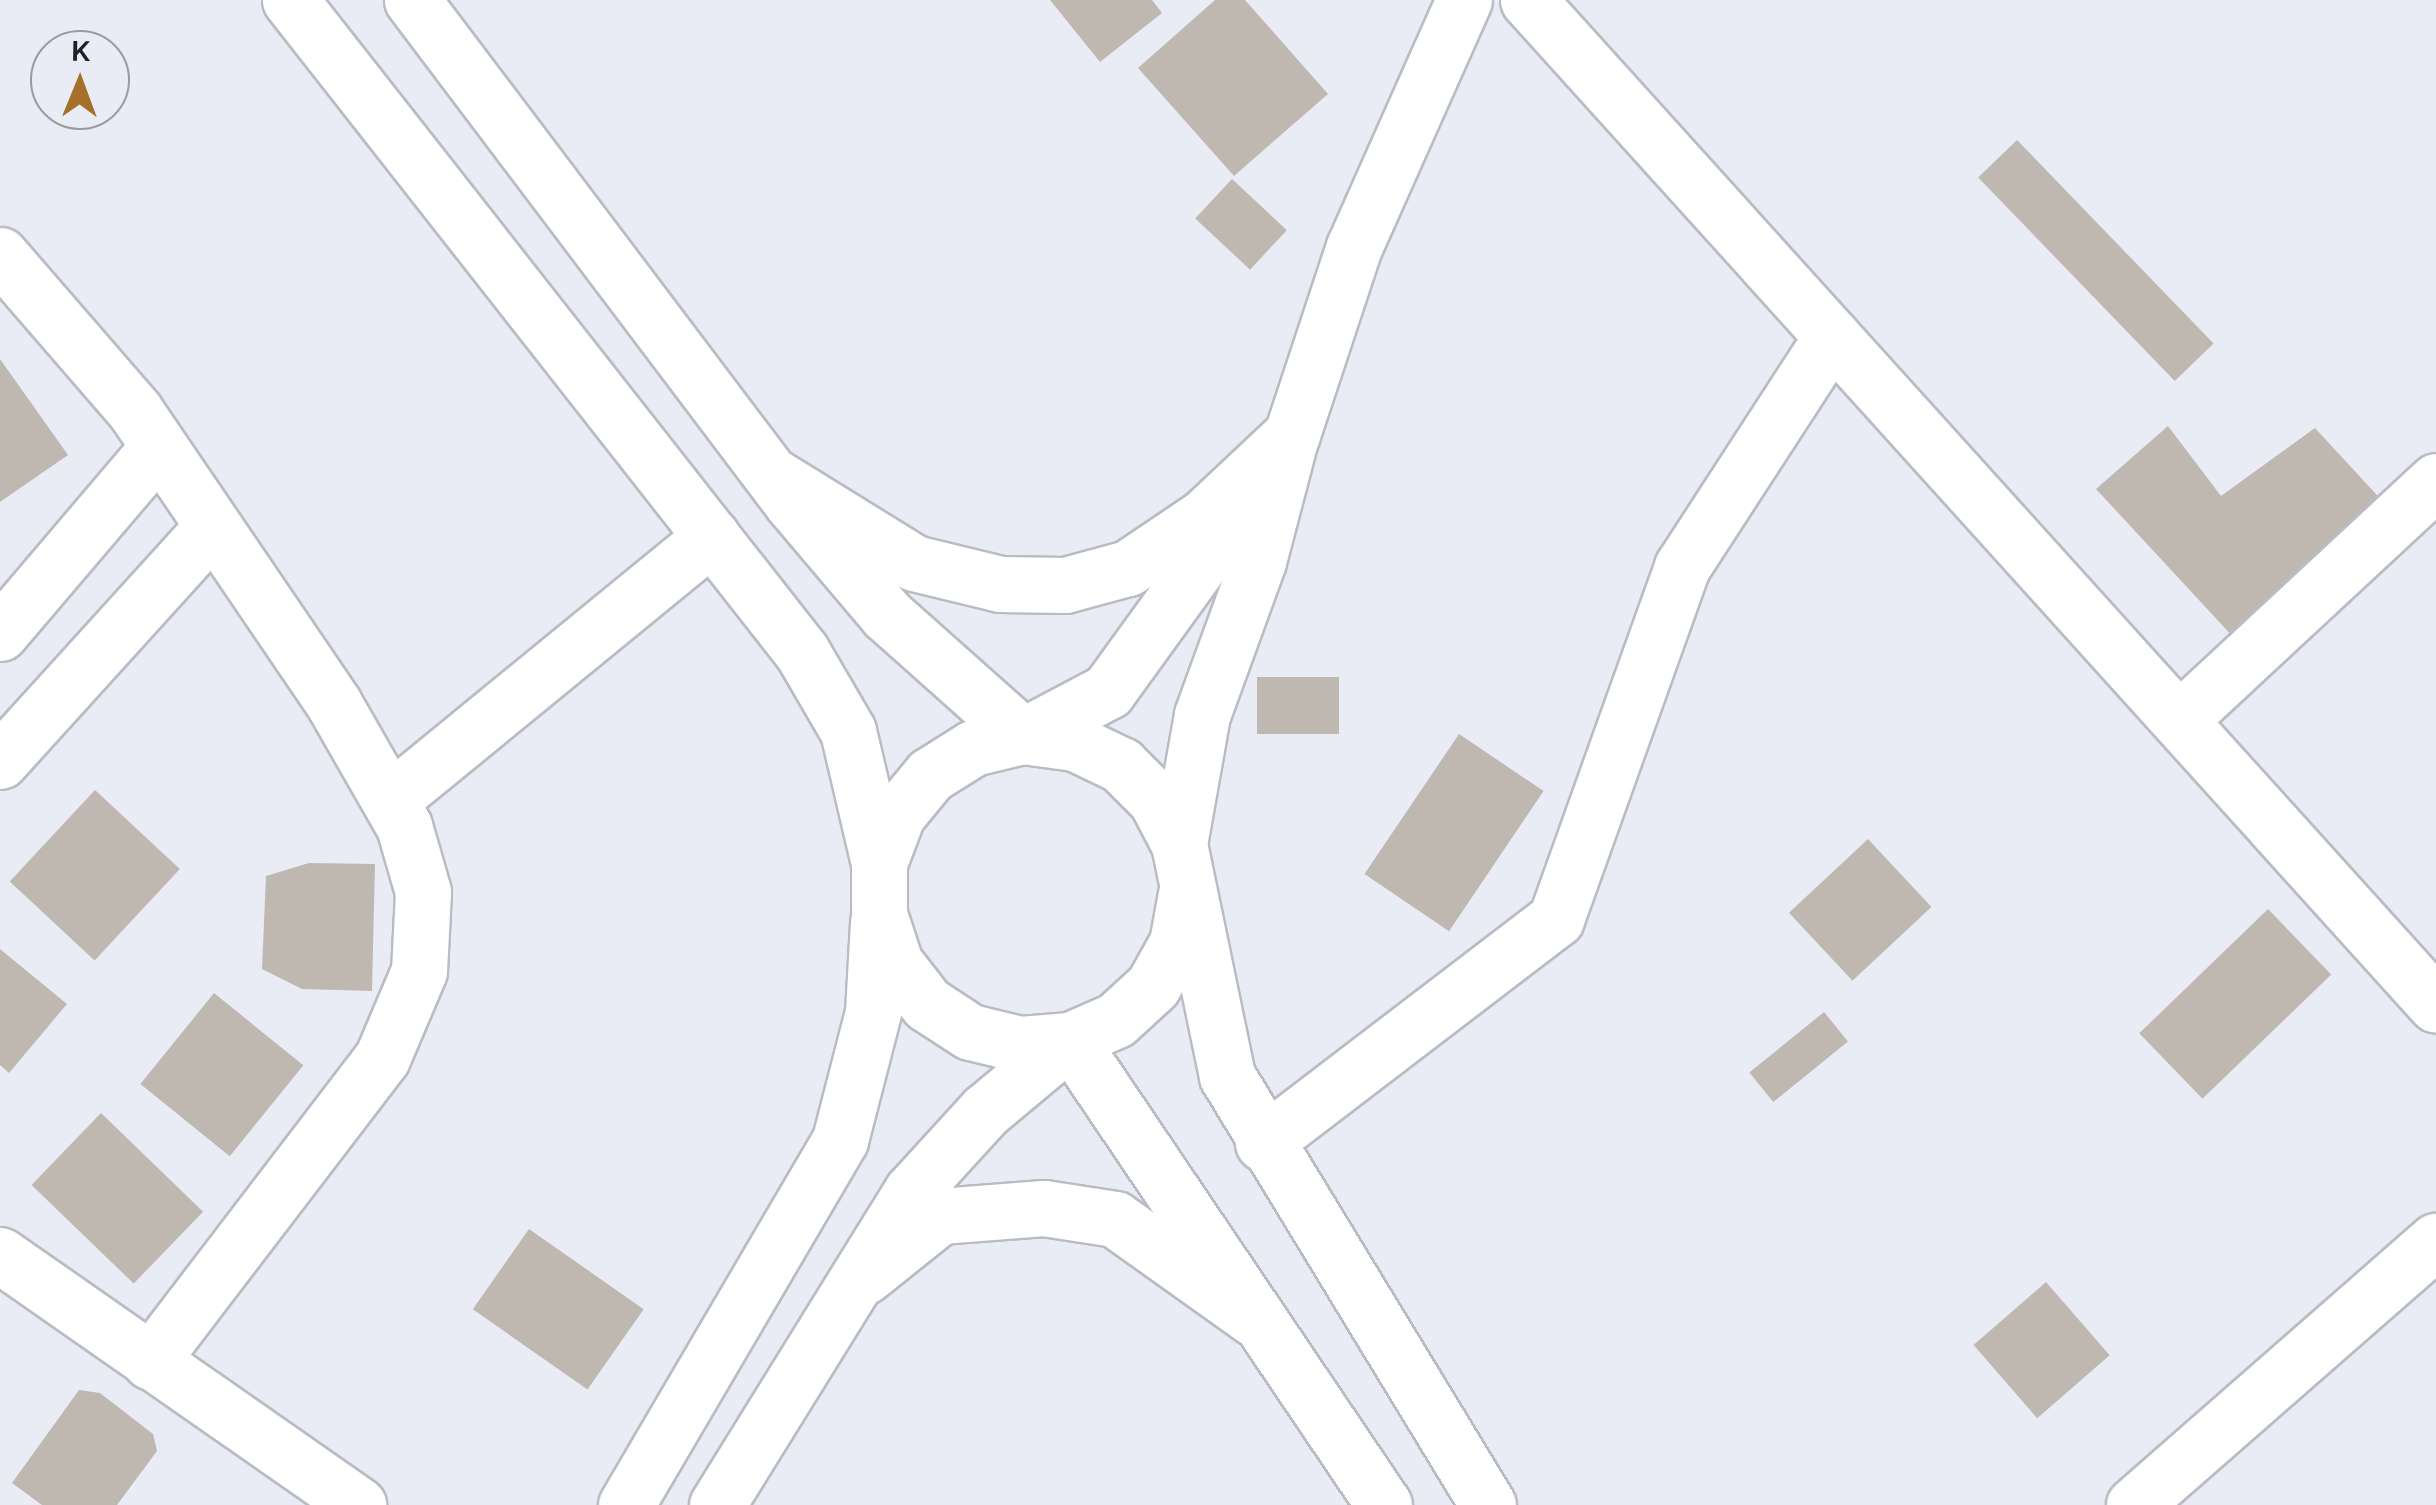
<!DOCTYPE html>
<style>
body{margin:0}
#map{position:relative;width:2436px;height:1505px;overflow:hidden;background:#e9ecf5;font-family:Raleway,sans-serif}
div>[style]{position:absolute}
.building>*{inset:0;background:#bfb8b1;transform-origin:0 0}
.roads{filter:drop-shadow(2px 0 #b9bcc4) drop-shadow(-2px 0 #b9bcc4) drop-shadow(0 2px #b9bcc4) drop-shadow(0 -2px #b9bcc4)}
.minor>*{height:55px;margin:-27.5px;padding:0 27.5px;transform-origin:27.5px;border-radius:27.5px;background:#fff}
.major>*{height:55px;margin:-27.5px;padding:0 27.5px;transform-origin:27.5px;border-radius:27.5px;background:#fff}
span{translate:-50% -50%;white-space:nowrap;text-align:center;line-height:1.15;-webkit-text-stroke:9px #e9ecf5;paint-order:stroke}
.north{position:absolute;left:30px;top:30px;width:100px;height:100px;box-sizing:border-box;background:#e9ecf5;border:2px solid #999ba1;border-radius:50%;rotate:1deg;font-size:28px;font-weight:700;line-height:40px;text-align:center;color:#202124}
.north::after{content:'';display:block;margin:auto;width:35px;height:45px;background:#a57029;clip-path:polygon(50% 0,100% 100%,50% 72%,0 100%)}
</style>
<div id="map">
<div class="building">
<i style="clip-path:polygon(1050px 0,1152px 0,1162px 13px,1100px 62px)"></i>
<i style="clip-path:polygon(1215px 0,1245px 0,1328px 94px,1234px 176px,1138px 68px)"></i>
<i style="left:2017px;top:140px;width:283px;height:54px;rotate:46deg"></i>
<i style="left:1232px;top:179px;width:75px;height:54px;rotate:43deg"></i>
<i style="clip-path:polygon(0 359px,68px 455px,0 502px)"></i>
<i style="clip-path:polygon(2168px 426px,2221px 496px,2315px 428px,2387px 506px,2236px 640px,2096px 489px)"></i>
<i style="left:1257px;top:677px;width:82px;height:57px"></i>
<i style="left:1459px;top:734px;width:102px;height:169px;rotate:34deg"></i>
<i style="left:95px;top:790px;width:116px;height:125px;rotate:43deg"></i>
<i style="left:1868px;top:839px;width:93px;height:108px;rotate:47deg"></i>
<i style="clip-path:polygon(309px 863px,375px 864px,372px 991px,302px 989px,262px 969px,266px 876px)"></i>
<i style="left:2268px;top:909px;width:91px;height:179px;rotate:46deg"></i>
<i style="clip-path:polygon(0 949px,67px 1004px,9px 1073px,0 1065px)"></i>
<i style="left:214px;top:993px;width:115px;height:117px;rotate:39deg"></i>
<i style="left:1824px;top:1012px;width:38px;height:96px;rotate:51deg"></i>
<i style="left:101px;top:1113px;width:142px;height:100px;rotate:44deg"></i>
<i style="left:529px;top:1229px;width:140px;height:98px;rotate:35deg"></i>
<i style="left:2046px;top:1282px;width:97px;height:96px;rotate:49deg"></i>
<i style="clip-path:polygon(79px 1390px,100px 1393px,153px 1434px,157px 1451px,117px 1505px,42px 1505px,12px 1483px)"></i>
</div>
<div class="roads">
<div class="minor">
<i style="left:1528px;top:0;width:1354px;rotate:47.9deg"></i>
<i style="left:0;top:255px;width:206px;rotate:49.1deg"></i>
<i style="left:135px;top:411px;width:354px;rotate:55.8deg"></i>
<i style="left:334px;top:704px;width:141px;rotate:60.2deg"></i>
<i style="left:404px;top:826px;width:69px;rotate:73.9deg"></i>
<i style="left:423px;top:892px;width:79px;rotate:92.9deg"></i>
<i style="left:419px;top:971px;width:95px;rotate:113deg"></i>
<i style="left:382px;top:1058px;width:382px;rotate:127.4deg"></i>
<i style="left:775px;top:477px;width:163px;rotate:31.7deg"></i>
<i style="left:914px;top:563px;width:89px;rotate:13.7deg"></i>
<i style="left:1000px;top:584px;width:65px;rotate:0.9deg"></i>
<i style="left:1065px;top:585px;width:65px;rotate:-15.1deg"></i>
<i style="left:1128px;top:568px;width:92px;rotate:-33.9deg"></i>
<i style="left:1204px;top:517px;width:121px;rotate:-43.3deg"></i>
<i style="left:1292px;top:434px;width:197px;rotate:-71.7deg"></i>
<i style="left:1354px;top:247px;width:270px;rotate:-66deg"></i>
<i style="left:0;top:633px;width:245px;rotate:-49.6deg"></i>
<i style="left:2179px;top:720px;width:351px;rotate:-42.9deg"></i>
<i style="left:1023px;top:736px;width:96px;rotate:-27.9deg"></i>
<i style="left:1108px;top:691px;width:233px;rotate:-54.1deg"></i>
<i style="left:0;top:761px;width:317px;rotate:-47.8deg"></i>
<i style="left:390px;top:800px;width:416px;rotate:-39.3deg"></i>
<i style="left:1179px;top:844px;width:131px;rotate:-79.9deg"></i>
<i style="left:1202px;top:715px;width:164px;rotate:-70deg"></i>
<i style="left:1258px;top:561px;width:130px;rotate:-75.3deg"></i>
<i style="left:1263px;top:1143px;width:369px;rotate:-37.4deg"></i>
<i style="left:1556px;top:919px;width:374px;rotate:-70.3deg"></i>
<i style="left:1682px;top:567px;width:275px;rotate:-57deg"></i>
<i style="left:0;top:1255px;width:437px;rotate:34.9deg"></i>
<i style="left:865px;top:1276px;width:96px;rotate:-38.7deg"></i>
<i style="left:940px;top:1216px;width:104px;rotate:-4.4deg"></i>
<i style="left:1044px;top:1208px;width:72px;rotate:8.8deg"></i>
<i style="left:1115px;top:1219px;width:171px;rotate:35.5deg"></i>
<i style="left:2134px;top:1505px;width:401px;rotate:-41.2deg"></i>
</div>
<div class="major">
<i style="left:290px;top:0;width:829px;rotate:51.86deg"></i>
<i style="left:802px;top:652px;width:91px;rotate:59.8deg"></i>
<i style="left:848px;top:731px;width:136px;rotate:76.8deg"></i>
<i style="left:412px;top:0;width:630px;rotate:52.93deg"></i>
<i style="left:792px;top:503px;width:147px;rotate:49.7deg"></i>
<i style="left:887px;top:615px;width:182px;rotate:41.7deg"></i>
<i style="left:1186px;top:894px;width:50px;rotate:100.4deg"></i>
<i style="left:1177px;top:943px;width:49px;rotate:119.2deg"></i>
<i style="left:1153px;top:986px;width:50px;rotate:137.4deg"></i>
<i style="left:1116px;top:1020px;width:50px;rotate:156.5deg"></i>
<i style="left:1070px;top:1040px;width:50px;rotate:175.4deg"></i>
<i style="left:1020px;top:1044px;width:51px;rotate:-166.5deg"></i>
<i style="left:970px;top:1032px;width:51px;rotate:-146.9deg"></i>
<i style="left:927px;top:1004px;width:52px;rotate:-128deg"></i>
<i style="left:895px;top:963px;width:52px;rotate:-108.1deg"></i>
<i style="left:879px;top:914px;width:51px;rotate:-90deg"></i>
<i style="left:879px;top:863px;width:51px;rotate:-69.4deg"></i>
<i style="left:897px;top:815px;width:52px;rotate:-50.5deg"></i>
<i style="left:930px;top:775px;width:51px;rotate:-32.1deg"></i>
<i style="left:973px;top:748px;width:51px;rotate:-13.5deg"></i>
<i style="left:1023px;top:736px;width:52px;rotate:7.7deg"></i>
<i style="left:1075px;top:743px;width:51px;rotate:25.6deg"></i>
<i style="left:1121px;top:765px;width:49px;rotate:45deg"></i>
<i style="left:1156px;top:800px;width:50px;rotate:62.4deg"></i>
<i style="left:1179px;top:844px;width:237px;rotate:78.3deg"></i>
<i style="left:1227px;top:1076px;width:502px;rotate:58.68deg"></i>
<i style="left:626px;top:1505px;width:423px;rotate:-59.6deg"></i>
<i style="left:840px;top:1140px;width:132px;rotate:-75.5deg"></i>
<i style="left:873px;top:1012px;width:90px;rotate:-86.8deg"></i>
<i style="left:717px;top:1505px;width:368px;rotate:-58.2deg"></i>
<i style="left:911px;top:1192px;width:110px;rotate:-47.6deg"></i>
<i style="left:985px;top:1111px;width:111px;rotate:-39.9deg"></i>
<i style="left:1070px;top:1040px;width:561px;rotate:55.97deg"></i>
</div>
</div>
<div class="north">K</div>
</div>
